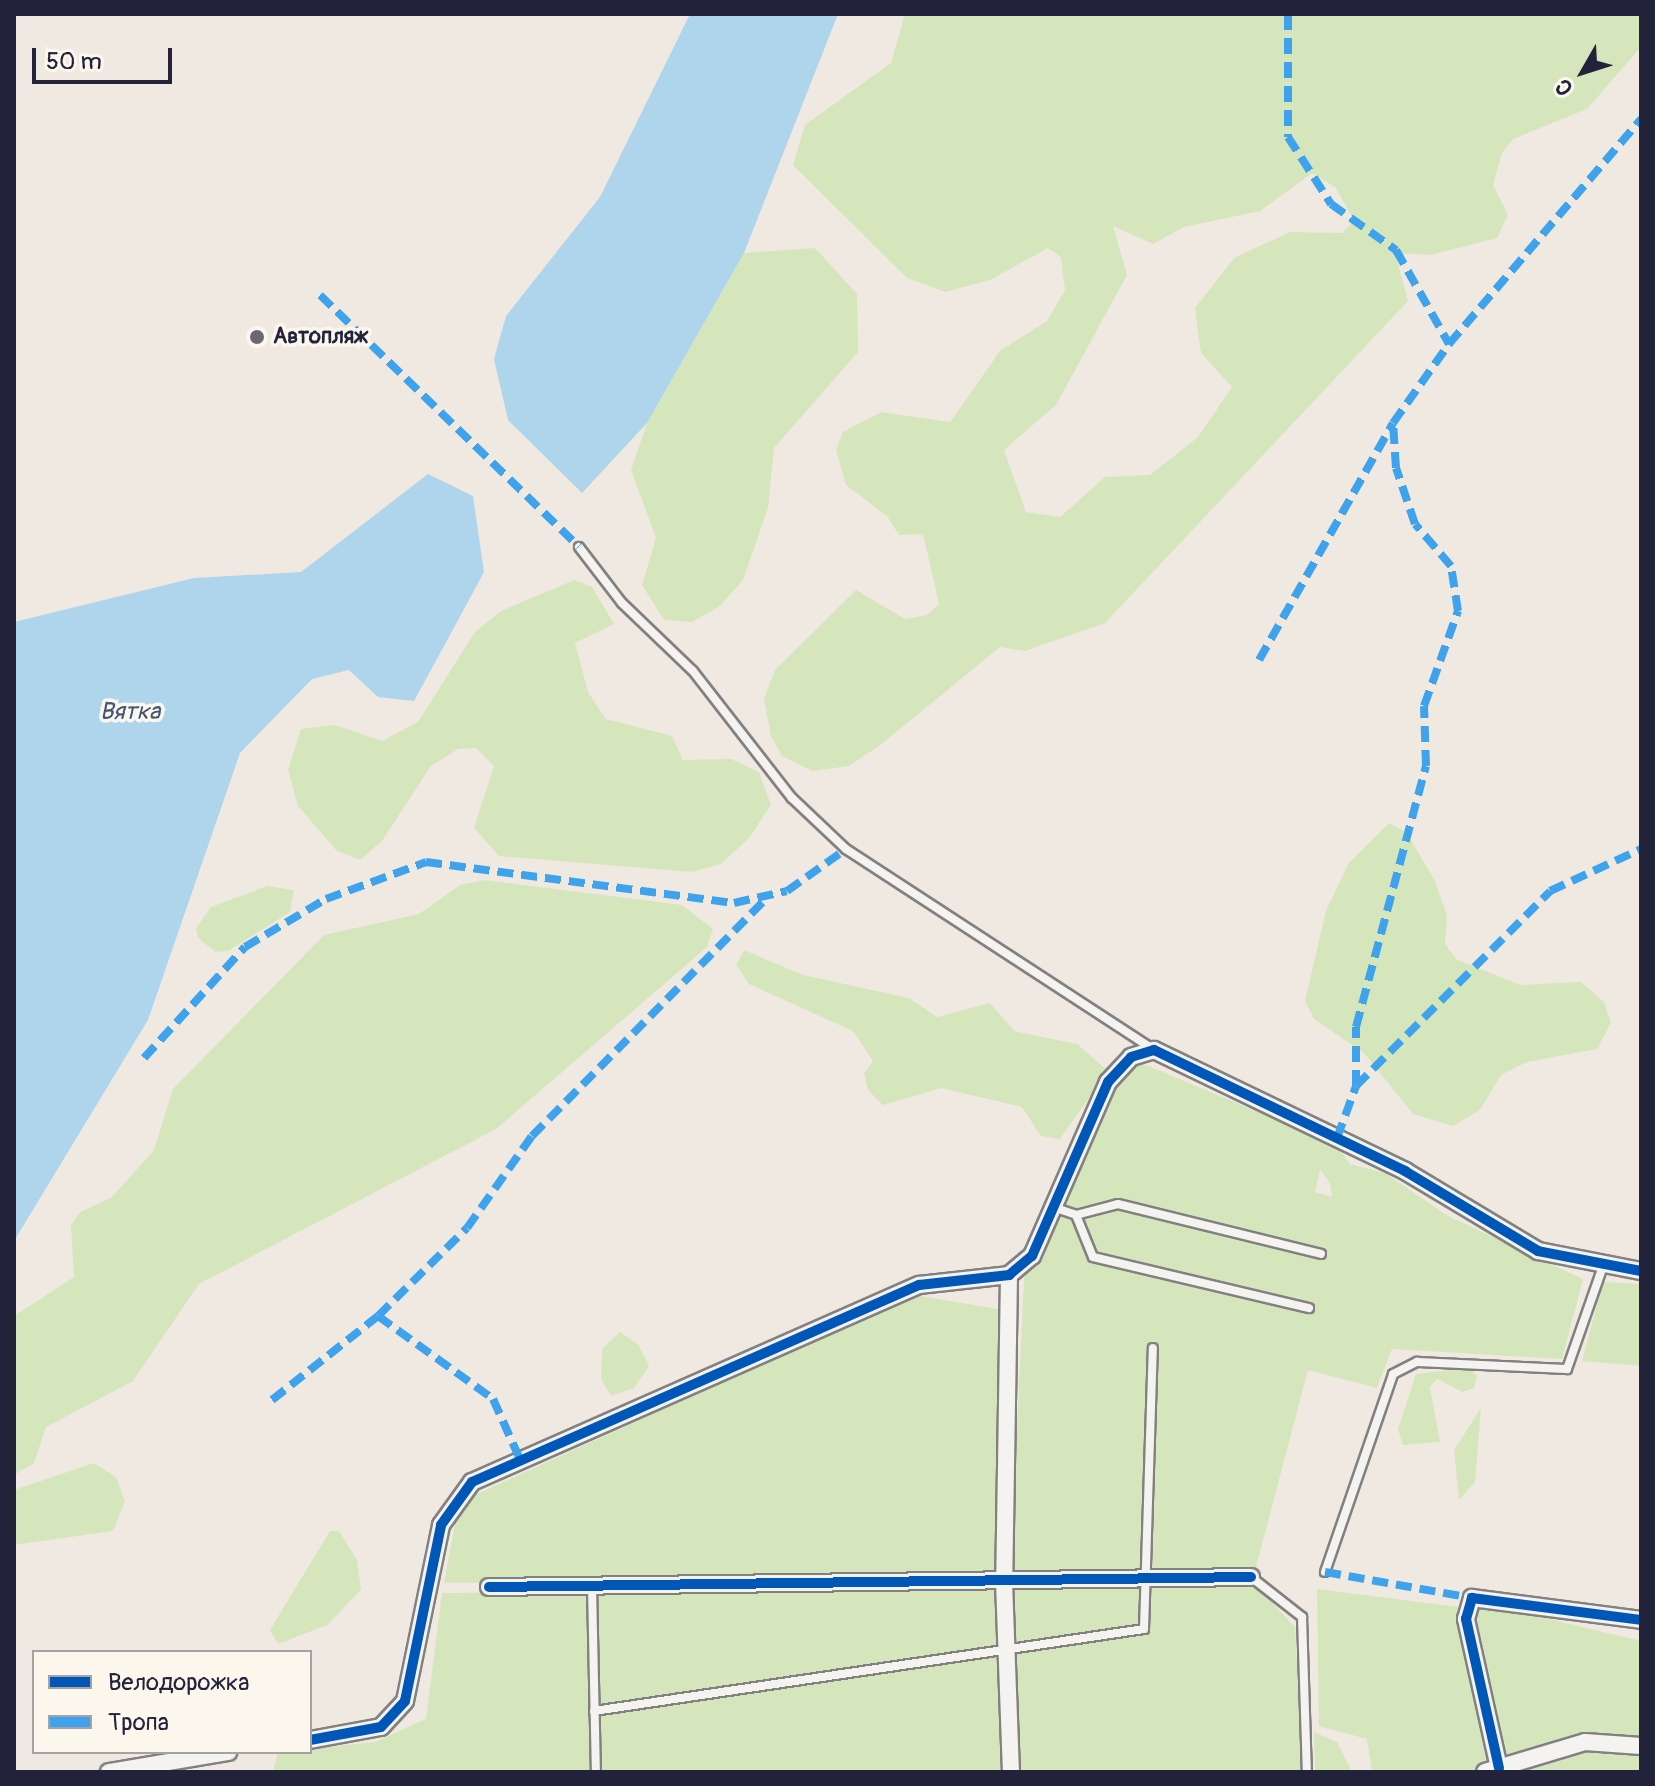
<!DOCTYPE html>
<meta charset="utf-8">
<style>
body{margin:0}
#map{position:relative;width:1655px;height:1786px;overflow:hidden;background:#f0e9e1;font-family:Pangolin,sans-serif}
div>[style]{position:absolute}
.green>*{inset:0;background:#d6e6bc}
.water>*{inset:0;background:#aed5ec}
.roads{filter:drop-shadow(2px 0 #838081) drop-shadow(-2px 0 #838081) drop-shadow(0 2px #838081) drop-shadow(0 -2px #838081)}
.lane>*{height:8px;margin:-4px;padding:0 4px;transform-origin:4px;border-radius:4px;background:#f5f3ef}
.street>*{height:16px;margin:-8px;padding:0 8px;transform-origin:8px;border-radius:8px;background:#f5f3ef}
.quiet>*{height:8px;margin-top:-4px;transform-origin:0;background:repeating-linear-gradient(90deg,#3ea2ec 0 16px,transparent 0 24px)}
.cycleway>*{height:10px;margin:-5px;padding:0 5px;transform-origin:5px;border-radius:5px;background:#0057b8}
.dots>*{width:22px;height:22px;translate:-50% -50%;box-sizing:border-box;border:4px solid #fbf7ec;border-radius:50%}
span{translate:-50% -50%;white-space:nowrap;text-align:center;line-height:1.15;-webkit-text-stroke:7px #fbf7ec;paint-order:stroke}
.poi-label{font-size:22px;color:#22223b;font-weight:700}
.left{translate:0 -50%;text-align:left}
.water-label{font-size:24px;color:#435572;font-style:italic}
.frame{position:absolute;inset:0;border:16px solid #22223b;pointer-events:none}
.legend{position:absolute;left:32px;top:1650px;width:280px;height:104px;box-sizing:border-box;background:#fbf7ec;border:2px solid #a4a2a5;margin:0;padding:10px 14px;list-style:none;font-size:24px;color:#22223b}
.legend li{display:flex;align-items:center;gap:16px;height:40px}
.legend b{width:40px;border:2px solid #a4a2a5}
.north{position:absolute;left:1543px;top:32px;width:80px;height:80px;-webkit-text-stroke:6px #fbf7ec;paint-order:stroke;rotate:231deg;font-size:22px;font-weight:700;line-height:32px;text-align:center;color:#22223b}
.north::after{content:'';display:block;margin:auto;width:28px;height:36px;background:#22223b;clip-path:polygon(50% 0,100% 100%,50% 72%,0 100%)}
.scale{position:absolute;left:32px;top:48px;width:140px;height:36px;box-sizing:border-box;border:4px solid #22223b;border-top:0;padding-left:10px;font-size:24px;line-height:28px;white-space:nowrap;color:#22223b;-webkit-text-stroke:6px #fbf7ec;paint-order:stroke}
</style>
<div id="map">
<div class="green">
<i style="clip-path:polygon(evenodd,905px 14px,1641px 14px,1641px 47px,1587px 109px,1513px 139px,1502px 153px,1493px 185px,1508px 215px,1497px 238px,1430px 255px,1395px 253px,1408px 301px,1105px 623px,1025px 651px,1000px 647px,879px 746px,849px 766px,812px 771px,782px 756px,771px 736px,764px 699px,775px 670px,856px 590px,905px 619px,927px 615px,939px 604px,923px 534px,899px 535px,887px 516px,846px 485px,836px 450px,843px 432px,881px 412px,950px 422px,1000px 351px,1047px 321px,1065px 290px,1061px 257px,1048px 248px,990px 280px,945px 292px,907px 278px,793px 165px,805px 125px,891px 63px,905px 14px,1312px 173px,1336px 188px,1354px 221px,1342px 233px,1290px 232px,1234px 258px,1195px 308px,1201px 353px,1232px 387px,1198px 437px,1150px 475px,1105px 477px,1060px 517px,1026px 512px,1004px 450px,1056px 405px,1127px 275px,1113px 226px,1153px 244px,1184px 227px,1260px 211px,1312px 173px)"></i>
<i style="clip-path:polygon(815px 248px,857px 294px,858px 352px,774px 448px,768px 508px,743px 580px,720px 606px,692px 622px,664px 620px,642px 585px,656px 538px,631px 470px,647px 423px,744px 253px)"></i>
<i style="clip-path:polygon(574px 580px,592px 587px,614px 624px,575px 643px,588px 692px,606px 719px,672px 736px,683px 760px,731px 759px,759px 772px,771px 805px,749px 838px,721px 864px,692px 872px,499px 856px,474px 828px,494px 766px,476px 748px,458px 749px,431px 766px,382px 841px,360px 860px,336px 850px,298px 806px,288px 770px,301px 729px,335px 725px,382px 741px,418px 722px,475px 632px,501px 611px)"></i>
<i style="clip-path:polygon(1389px 823px,1406px 832px,1434px 879px,1447px 915px,1445px 944px,1456px 959px,1520px 985px,1581px 982px,1604px 1002px,1611px 1023px,1597px 1049px,1527px 1062px,1501px 1075px,1480px 1110px,1453px 1126px,1413px 1114px,1364px 1053px,1314px 1019px,1305px 1001px,1326px 911px,1348px 864px)"></i>
<i style="clip-path:polygon(485px 880px,682px 905px,713px 929px,707px 947px,496px 1129px,199px 1284px,133px 1381px,46px 1427px,34px 1463px,14px 1475px,14px 1316px,74px 1277px,71px 1225px,80px 1212px,111px 1198px,154px 1150px,173px 1089px,324px 935px,419px 914px,460px 885px)"></i>
<i style="clip-path:polygon(267px 886px,294px 890px,290px 912px,228px 951px,216px 952px,198px 938px,196px 928px,211px 907px)"></i>
<i style="clip-path:polygon(744px 950px,803px 975px,909px 998px,937px 1017px,990px 1003px,1014px 1031px,1077px 1044px,1108px 1071px,1060px 1139px,1041px 1136px,1022px 1107px,941px 1088px,883px 1105px,868px 1090px,864px 1073px,873px 1061px,853px 1031px,749px 984px,736px 965px)"></i>
<i style="clip-path:polygon(evenodd,1139px 1062px,1336px 1145px,1350px 1164px,1385px 1173px,1448px 1216px,1583px 1279px,1562px 1359px,1392px 1349px,1377px 1388px,1308px 1370px,1255px 1571px,1010px 1577px,1024px 1278px,1117px 1086px,1139px 1062px,1320px 1169px,1330px 1183px,1332px 1197px,1315px 1192px,1320px 1169px)"></i>
<i style="clip-path:polygon(1603px 1282px,1641px 1284px,1641px 1366px,1582px 1361px)"></i>
<i style="clip-path:polygon(915px 1295px,1003px 1310px,995px 1576px,444px 1583px,459px 1502px)"></i>
<i style="clip-path:polygon(620px 1332px,638px 1344px,649px 1366px,634px 1388px,611px 1396px,601px 1379px,602px 1349px)"></i>
<i style="clip-path:polygon(1469px 1368px,1477px 1376px,1474px 1388px,1463px 1392px,1437px 1379px,1430px 1387px,1440px 1442px,1403px 1445px,1398px 1429px,1416px 1374px)"></i>
<i style="clip-path:polygon(1481px 1408px,1475px 1482px,1459px 1500px,1454px 1450px)"></i>
<i style="clip-path:polygon(94px 1463px,116px 1477px,125px 1501px,113px 1531px,14px 1545px,14px 1490px)"></i>
<i style="clip-path:polygon(330px 1531px,339px 1531px,357px 1560px,361px 1590px,327px 1625px,278px 1644px,270px 1630px)"></i>
<i style="clip-path:polygon(1253px 1582px,1295px 1627px,1303px 1772px,1015px 1772px,1010px 1590px)"></i>
<i style="clip-path:polygon(1001px 1589px,1005px 1772px,273px 1772px,278px 1752px,375px 1742px,426px 1719px,442px 1593px)"></i>
<i style="clip-path:polygon(1317px 1589px,1545px 1618px,1641px 1641px,1641px 1772px,1372px 1772px,1367px 1739px,1319px 1726px)"></i>
<i style="clip-path:polygon(1314px 1732px,1337px 1742px,1352px 1772px,1315px 1772px)"></i>
</div>
<div class="water">
<i style="clip-path:polygon(690px 14px,838px 14px,744px 253px,647px 423px,582px 493px,508px 420px,494px 359px,506px 316px,600px 197px)"></i>
<i style="clip-path:polygon(428px 474px,473px 496px,484px 572px,450px 635px,414px 701px,378px 697px,349px 670px,312px 679px,240px 753px,148px 1020px,14px 1241px,14px 622px,194px 578px,301px 572px)"></i>
</div>
<div class="roads">
<div class="lane">
<i style="left:579px;top:547px;width:71px;rotate:52.5deg"></i>
<i style="left:622px;top:603px;width:98px;rotate:43.8deg"></i>
<i style="left:693px;top:671px;width:161px;rotate:52.1deg"></i>
<i style="left:792px;top:798px;width:74px;rotate:43.4deg"></i>
<i style="left:846px;top:849px;width:366px;rotate:33.1deg"></i>
<i style="left:1053px;top:1207px;width:24px;rotate:19deg"></i>
<i style="left:1076px;top:1215px;width:43px;rotate:-14.7deg"></i>
<i style="left:1118px;top:1204px;width:209px;rotate:13.8deg"></i>
<i style="left:1076px;top:1215px;width:45px;rotate:68deg"></i>
<i style="left:1093px;top:1257px;width:222px;rotate:13.3deg"></i>
<i style="left:1325px;top:1572px;width:209px;rotate:-71deg"></i>
<i style="left:1393px;top:1374px;width:27px;rotate:-27deg"></i>
<i style="left:1417px;top:1362px;width:150px;rotate:2.7deg"></i>
<i style="left:1567px;top:1369px;width:109px;rotate:-70.7deg"></i>
<i style="left:1251px;top:1577px;width:65px;rotate:38.1deg"></i>
<i style="left:1302px;top:1617px;width:155px;rotate:88.2deg"></i>
<i style="left:592px;top:1586px;width:186px;rotate:88.8deg"></i>
<i style="left:594px;top:1711px;width:556px;rotate:-8.48deg"></i>
<i style="left:1144px;top:1629px;width:281px;rotate:-88.2deg"></i>
</div>
<div class="street">
<i style="left:1009px;top:1275px;width:307px;rotate:90.9deg"></i>
<i style="left:1004px;top:1582px;width:190px;rotate:87.9deg"></i>
<i style="left:489px;top:1587px;width:762px;rotate:-0.75deg"></i>
<i style="left:310px;top:1740px;width:72px;rotate:-10.4deg"></i>
<i style="left:381px;top:1727px;width:35px;rotate:-47deg"></i>
<i style="left:405px;top:1701px;width:180px;rotate:-78.4deg"></i>
<i style="left:441px;top:1525px;width:53px;rotate:-54.2deg"></i>
<i style="left:472px;top:1482px;width:488px;rotate:-23.8deg"></i>
<i style="left:919px;top:1285px;width:91px;rotate:-6.3deg"></i>
<i style="left:1009px;top:1275px;width:30px;rotate:-40deg"></i>
<i style="left:1032px;top:1256px;width:190px;rotate:-66.4deg"></i>
<i style="left:1108px;top:1082px;width:34px;rotate:-47deg"></i>
<i style="left:1131px;top:1057px;width:24px;rotate:-17deg"></i>
<i style="left:1154px;top:1050px;width:279px;rotate:25.7deg"></i>
<i style="left:1405px;top:1171px;width:155px;rotate:31deg"></i>
<i style="left:1538px;top:1251px;width:105px;rotate:11deg"></i>
<i style="left:1499px;top:1768px;width:153px;rotate:-102.5deg"></i>
<i style="left:1466px;top:1619px;width:22px;rotate:-74deg"></i>
<i style="left:1472px;top:1598px;width:170px;rotate:7.4deg"></i>
<i style="left:109px;top:1772px;width:121px;rotate:-9.5deg"></i>
<i style="left:1485px;top:1772px;width:104px;rotate:-16.7deg"></i>
<i style="left:1585px;top:1742px;width:56px;rotate:4.1deg"></i>
</div>
</div>
<div class="quiet">
<i style="left:1288px;top:14px;width:123px;rotate:90deg"></i>
<i style="left:1288px;top:137px;width:80px;rotate:57.3deg"></i>
<i style="left:1331px;top:204px;width:80px;rotate:35.3deg"></i>
<i style="left:1396px;top:250px;width:108px;rotate:60.6deg"></i>
<i style="left:320px;top:295px;width:361px;rotate:44.2deg"></i>
<i style="left:1259px;top:660px;width:272px;rotate:-60.5deg"></i>
<i style="left:1393px;top:423px;width:97px;rotate:-54.7deg"></i>
<i style="left:1449px;top:344px;width:296px;rotate:-49.5deg"></i>
<i style="left:144px;top:1058px;width:150px;rotate:-47.7deg"></i>
<i style="left:245px;top:947px;width:94px;rotate:-30.7deg"></i>
<i style="left:326px;top:899px;width:107px;rotate:-20.3deg"></i>
<i style="left:426px;top:862px;width:311px;rotate:7.6deg"></i>
<i style="left:734px;top:903px;width:54px;rotate:-12.8deg"></i>
<i style="left:787px;top:891px;width:72px;rotate:-35.4deg"></i>
<i style="left:1356px;top:1086px;width:275px;rotate:-45.1deg"></i>
<i style="left:1550px;top:891px;width:100px;rotate:-24.8deg"></i>
<i style="left:1337px;top:1138px;width:55px;rotate:-69.9deg"></i>
<i style="left:1356px;top:1086px;width:59px;rotate:-90deg"></i>
<i style="left:1356px;top:1027px;width:270px;rotate:-75deg"></i>
<i style="left:1426px;top:766px;width:60px;rotate:-91.9deg"></i>
<i style="left:1424px;top:706px;width:101px;rotate:-70.3deg"></i>
<i style="left:1458px;top:611px;width:46px;rotate:-98.8deg"></i>
<i style="left:1451px;top:566px;width:55px;rotate:-130.6deg"></i>
<i style="left:1415px;top:524px;width:59px;rotate:-108.7deg"></i>
<i style="left:1396px;top:468px;width:45px;rotate:-93.8deg"></i>
<i style="left:378px;top:1316px;width:142px;rotate:35.8deg"></i>
<i style="left:493px;top:1399px;width:64px;rotate:65.9deg"></i>
<i style="left:272px;top:1400px;width:135px;rotate:-38.4deg"></i>
<i style="left:378px;top:1316px;width:125px;rotate:-44.7deg"></i>
<i style="left:467px;top:1228px;width:113px;rotate:-54.8deg"></i>
<i style="left:532px;top:1136px;width:332px;rotate:-45.4deg"></i>
<i style="left:1325px;top:1572px;width:149px;rotate:10deg"></i>
</div>
<div class="cycleway">
<i style="left:489px;top:1587px;width:762px;rotate:-0.75deg"></i>
<i style="left:310px;top:1740px;width:72px;rotate:-10.4deg"></i>
<i style="left:381px;top:1727px;width:35px;rotate:-47deg"></i>
<i style="left:405px;top:1701px;width:180px;rotate:-78.4deg"></i>
<i style="left:441px;top:1525px;width:53px;rotate:-54.2deg"></i>
<i style="left:472px;top:1482px;width:488px;rotate:-23.8deg"></i>
<i style="left:919px;top:1285px;width:91px;rotate:-6.3deg"></i>
<i style="left:1009px;top:1275px;width:30px;rotate:-40deg"></i>
<i style="left:1032px;top:1256px;width:190px;rotate:-66.4deg"></i>
<i style="left:1108px;top:1082px;width:34px;rotate:-47deg"></i>
<i style="left:1131px;top:1057px;width:24px;rotate:-17deg"></i>
<i style="left:1154px;top:1050px;width:279px;rotate:25.7deg"></i>
<i style="left:1405px;top:1171px;width:155px;rotate:31deg"></i>
<i style="left:1538px;top:1251px;width:105px;rotate:11deg"></i>
<i style="left:1499px;top:1768px;width:153px;rotate:-102.5deg"></i>
<i style="left:1466px;top:1619px;width:22px;rotate:-74deg"></i>
<i style="left:1472px;top:1598px;width:170px;rotate:7.4deg"></i>
</div>
<div class="dots">
<i style="left:257px;top:337px;background:#6a6875"></i>
</div>
<div class="poi-label">
<span class="left" style="left:273px;top:337px">Автопляж</span>
</div>
<div class="water-label">
<span style="left:130px;top:712px">Вятка</span>
</div>
<div class="frame"></div>
<ul class="legend">
<li><b style="height:10px;background:#0057b8"></b>Велодорожка</li>
<li><b style="height:10px;background:#3ea2ec"></b>Тропа</li>
</ul>
<div class="north">С</div>
<div class="scale">50 m</div>
</div>
